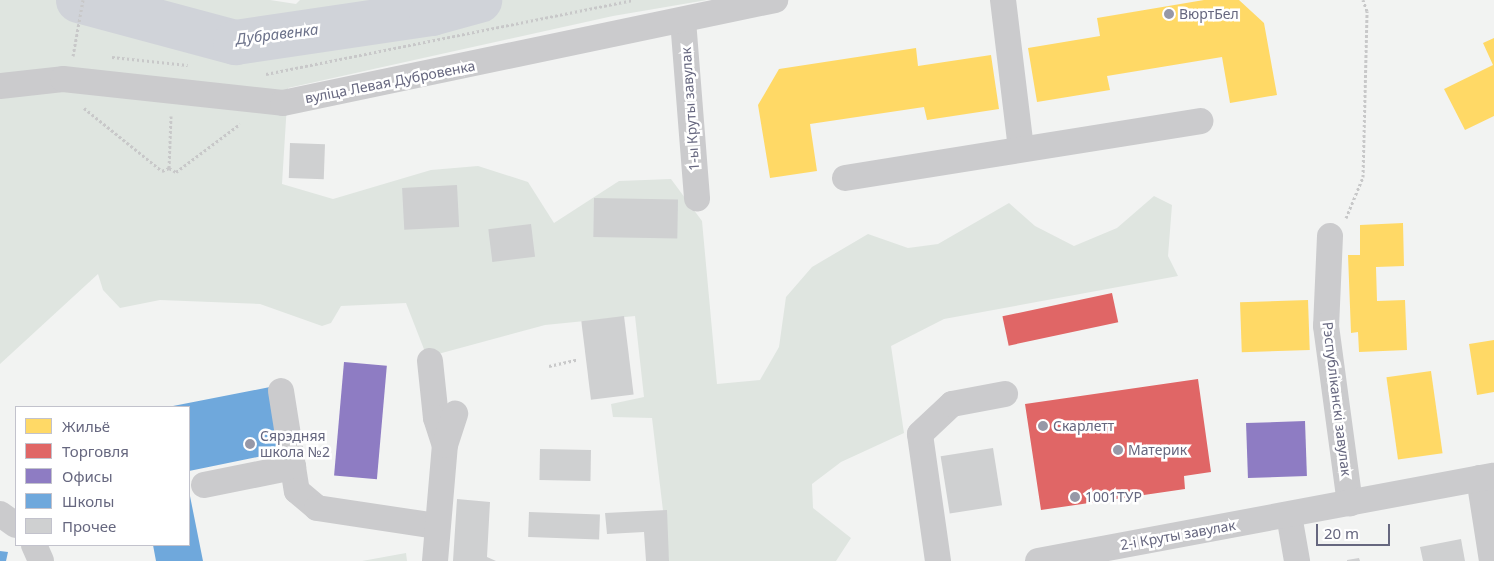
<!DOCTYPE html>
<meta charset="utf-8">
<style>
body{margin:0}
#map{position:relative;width:1494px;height:561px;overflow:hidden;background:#f2f3f2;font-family:"Noto Sans",sans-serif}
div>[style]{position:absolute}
.green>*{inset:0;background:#dfe5e0}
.homes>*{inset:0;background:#ffd966;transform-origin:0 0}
.shops>*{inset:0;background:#e06666;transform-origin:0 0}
.offices>*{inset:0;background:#8e7cc3;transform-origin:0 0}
.schools>*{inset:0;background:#6fa8dc}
.river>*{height:45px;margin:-22.5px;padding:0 22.5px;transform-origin:22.5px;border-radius:22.5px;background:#d0d3d9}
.building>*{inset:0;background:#cfd0d1;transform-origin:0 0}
.path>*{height:3px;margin-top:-1.5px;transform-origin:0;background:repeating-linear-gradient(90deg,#c8c8c9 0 2.5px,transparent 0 5px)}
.minor>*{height:26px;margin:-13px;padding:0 13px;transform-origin:13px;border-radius:13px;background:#cbcbcd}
.dots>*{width:14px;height:14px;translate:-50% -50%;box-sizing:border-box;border:2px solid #fff;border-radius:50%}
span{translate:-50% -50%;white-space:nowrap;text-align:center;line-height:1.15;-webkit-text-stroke:5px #fff;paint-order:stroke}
.poi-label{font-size:14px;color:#66677f}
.left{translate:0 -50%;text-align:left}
.street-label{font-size:14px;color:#66677f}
.water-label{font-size:15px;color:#6c728a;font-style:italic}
.legend{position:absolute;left:15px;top:406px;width:175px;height:140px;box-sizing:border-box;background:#fff;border:1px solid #c2c2cc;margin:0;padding:6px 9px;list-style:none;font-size:15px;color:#66677f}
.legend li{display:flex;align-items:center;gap:10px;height:25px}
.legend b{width:25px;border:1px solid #c2c2cc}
.scale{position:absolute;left:1316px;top:524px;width:74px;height:22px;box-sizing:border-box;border:2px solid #66677f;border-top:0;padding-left:6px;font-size:15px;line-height:18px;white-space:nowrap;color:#66677f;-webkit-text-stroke:4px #fff;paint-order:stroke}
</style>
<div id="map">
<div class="green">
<i style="clip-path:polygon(0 0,270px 0,296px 4px,300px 0,707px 0,613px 16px,288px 88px,282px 184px,333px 199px,431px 170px,478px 166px,528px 182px,554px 223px,619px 181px,671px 179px,702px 221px,717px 384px,760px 380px,779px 347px,786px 297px,812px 267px,868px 234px,908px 248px,938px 244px,1009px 203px,1035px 226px,1074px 246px,1117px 228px,1154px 196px,1172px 205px,1168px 256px,1178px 276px,944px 319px,891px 346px,904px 433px,841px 462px,812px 484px,813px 508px,851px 538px,836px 561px,669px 561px,652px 418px,613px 417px,611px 404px,644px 397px,635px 316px,545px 325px,427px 357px,406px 303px,341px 306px,331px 323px,322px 326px,260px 304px,160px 300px,120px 308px,103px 290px,98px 274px,0 364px)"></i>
<i style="clip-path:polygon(406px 553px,407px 561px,362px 561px)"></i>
</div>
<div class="homes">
<i style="clip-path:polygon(1204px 0,1239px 0,1264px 23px,1277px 95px,1230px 103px,1222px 57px,1107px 76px,1110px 90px,1037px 102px,1028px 48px,1100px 36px,1097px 18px)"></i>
<i style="clip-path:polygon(1494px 38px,1494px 116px,1465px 130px,1444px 89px,1493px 65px,1483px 43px)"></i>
<i style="clip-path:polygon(916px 48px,918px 66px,991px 55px,999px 109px,927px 120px,924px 107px,810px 124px,817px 171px,770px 178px,758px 105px,779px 69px)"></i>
<i style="clip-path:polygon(1403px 223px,1404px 266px,1376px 267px,1377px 301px,1405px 300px,1407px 350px,1359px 352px,1358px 332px,1351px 333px,1348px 255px,1360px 255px,1360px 225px)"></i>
<i style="left:1308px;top:300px;width:50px;height:68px;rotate:88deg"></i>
<i style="clip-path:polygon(1494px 340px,1494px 392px,1477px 395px,1469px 344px)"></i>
<i style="left:1431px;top:371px;width:83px;height:45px;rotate:82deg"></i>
</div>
<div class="shops">
<i style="left:1112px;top:293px;width:30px;height:112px;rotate:78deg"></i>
<i style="clip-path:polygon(1198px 379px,1211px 472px,1184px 476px,1185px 489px,1041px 510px,1025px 404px)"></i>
</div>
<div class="offices">
<i style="left:344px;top:362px;width:43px;height:114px;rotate:5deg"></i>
<i style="left:1305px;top:421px;width:55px;height:59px;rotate:88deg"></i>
</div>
<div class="schools">
<i style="clip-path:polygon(270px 387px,282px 452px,189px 471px,189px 407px,173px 406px)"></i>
<i style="clip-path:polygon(190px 496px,203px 561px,156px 561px,153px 545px,189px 545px)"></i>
<i style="clip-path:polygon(0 551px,8px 552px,6px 561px,0 561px)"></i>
</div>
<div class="river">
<i style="left:78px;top:0;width:163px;rotate:15deg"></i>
<i style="left:235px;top:42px;width:198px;rotate:-8.4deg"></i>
<i style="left:431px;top:13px;width:50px;rotate:-15.2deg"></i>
</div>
<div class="building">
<i style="left:290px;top:143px;width:35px;height:35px;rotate:2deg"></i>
<i style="left:457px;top:185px;width:42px;height:55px;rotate:87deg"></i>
<i style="left:594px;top:198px;width:84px;height:39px;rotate:1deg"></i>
<i style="left:531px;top:224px;width:33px;height:43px;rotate:83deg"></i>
<i style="left:624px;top:316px;width:79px;height:43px;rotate:83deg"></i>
<i style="left:993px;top:448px;width:58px;height:53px;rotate:81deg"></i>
<i style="left:540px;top:449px;width:51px;height:31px;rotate:1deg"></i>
<i style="clip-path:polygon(457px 499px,490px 502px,487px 557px,496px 561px,453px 561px)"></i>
<i style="clip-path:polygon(667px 510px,669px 561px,646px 561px,644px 532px,607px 534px,605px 513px)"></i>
<i style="left:529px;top:512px;width:71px;height:25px;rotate:2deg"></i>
<i style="clip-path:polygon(1461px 539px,1465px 561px,1423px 561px,1420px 547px)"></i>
<i style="clip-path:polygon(1359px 558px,1360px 561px,1347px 561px,1347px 560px)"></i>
</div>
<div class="path">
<i style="left:73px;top:56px;width:57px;rotate:-79.9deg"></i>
<i style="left:112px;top:57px;width:76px;rotate:6deg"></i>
<i style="left:266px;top:74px;width:373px;rotate:-11.4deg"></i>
<i style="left:84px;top:108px;width:100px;rotate:38.9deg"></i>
<i style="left:162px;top:171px;width:8px;rotate:-23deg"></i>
<i style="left:169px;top:168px;width:8px;rotate:30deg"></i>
<i style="left:176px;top:172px;width:80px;rotate:-36.9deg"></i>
<i style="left:169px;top:168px;width:52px;rotate:-87.8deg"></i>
<i style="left:1346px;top:218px;width:44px;rotate:-67.5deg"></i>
<i style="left:1363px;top:177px;width:166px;rotate:-88.6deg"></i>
<i style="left:1367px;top:11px;width:12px;rotate:-110deg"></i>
<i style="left:549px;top:366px;width:28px;rotate:-13deg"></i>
</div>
<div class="minor">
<i style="left:1003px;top:0;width:150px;rotate:83.1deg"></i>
<i style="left:683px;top:20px;width:179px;rotate:85.5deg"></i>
<i style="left:0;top:86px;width:63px;rotate:-6.3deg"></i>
<i style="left:63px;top:79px;width:221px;rotate:6.2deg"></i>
<i style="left:283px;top:103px;width:503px;rotate:-11.82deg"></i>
<i style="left:845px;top:178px;width:360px;rotate:-9.1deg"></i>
<i style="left:1330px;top:236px;width:90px;rotate:92.5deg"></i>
<i style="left:1326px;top:326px;width:179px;rotate:82.3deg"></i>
<i style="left:430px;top:361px;width:57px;rotate:84deg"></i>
<i style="left:436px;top:418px;width:28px;rotate:72deg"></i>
<i style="left:281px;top:391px;width:77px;rotate:81deg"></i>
<i style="left:1479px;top:478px;width:84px;rotate:81.1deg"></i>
<i style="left:204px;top:485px;width:91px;rotate:-11.4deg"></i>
<i style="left:293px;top:467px;width:24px;rotate:81deg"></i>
<i style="left:297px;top:491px;width:26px;rotate:40deg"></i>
<i style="left:317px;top:508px;width:120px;rotate:8.6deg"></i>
<i style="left:0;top:514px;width:19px;rotate:35deg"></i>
<i style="left:1289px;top:515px;width:47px;rotate:80.1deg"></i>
<i style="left:34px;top:545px;width:17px;rotate:66deg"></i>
<i style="left:435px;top:561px;width:116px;rotate:-85.1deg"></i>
<i style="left:445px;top:445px;width:33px;rotate:-72deg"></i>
<i style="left:938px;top:561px;width:128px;rotate:-98.1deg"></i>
<i style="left:920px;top:434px;width:44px;rotate:-43.2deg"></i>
<i style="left:952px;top:404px;width:54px;rotate:-10.7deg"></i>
<i style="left:1038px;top:561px;width:464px;rotate:-10.6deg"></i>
</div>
<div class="dots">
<i style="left:1169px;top:14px;background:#9798a7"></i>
<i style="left:1043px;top:426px;background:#9798a7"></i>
<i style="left:250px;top:444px;background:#9798a7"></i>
<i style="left:1118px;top:450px;background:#9798a7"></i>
<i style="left:1075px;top:497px;background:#9798a7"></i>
</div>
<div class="poi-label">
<span class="left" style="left:1179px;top:14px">ВюртБел</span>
<span class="left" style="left:1053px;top:426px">Скарлетт</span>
<span class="left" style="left:260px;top:444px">Сярэдняя<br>школа №2</span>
<span class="left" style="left:1128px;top:450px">Материк</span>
<span class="left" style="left:1085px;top:497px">1001ТУР</span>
</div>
<div class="street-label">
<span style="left:390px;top:82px;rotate:-11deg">вуліца Левая Дубровенка</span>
<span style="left:690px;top:109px;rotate:-94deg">1-ы Круты завулак</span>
<span style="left:1337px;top:399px;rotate:83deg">Рэспубліканскі завулак</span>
<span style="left:1178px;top:535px;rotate:-10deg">2-і Круты завулак</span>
</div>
<div class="water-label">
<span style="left:277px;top:34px;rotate:-7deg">Дубравенка</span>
</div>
<ul class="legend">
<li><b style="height:14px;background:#ffd966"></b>Жильё</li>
<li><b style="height:14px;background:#e06666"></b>Торговля</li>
<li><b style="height:14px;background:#8e7cc3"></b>Офисы</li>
<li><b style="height:14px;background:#6fa8dc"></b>Школы</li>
<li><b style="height:14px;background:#cfd0d1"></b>Прочее</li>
</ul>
<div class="scale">20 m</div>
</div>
